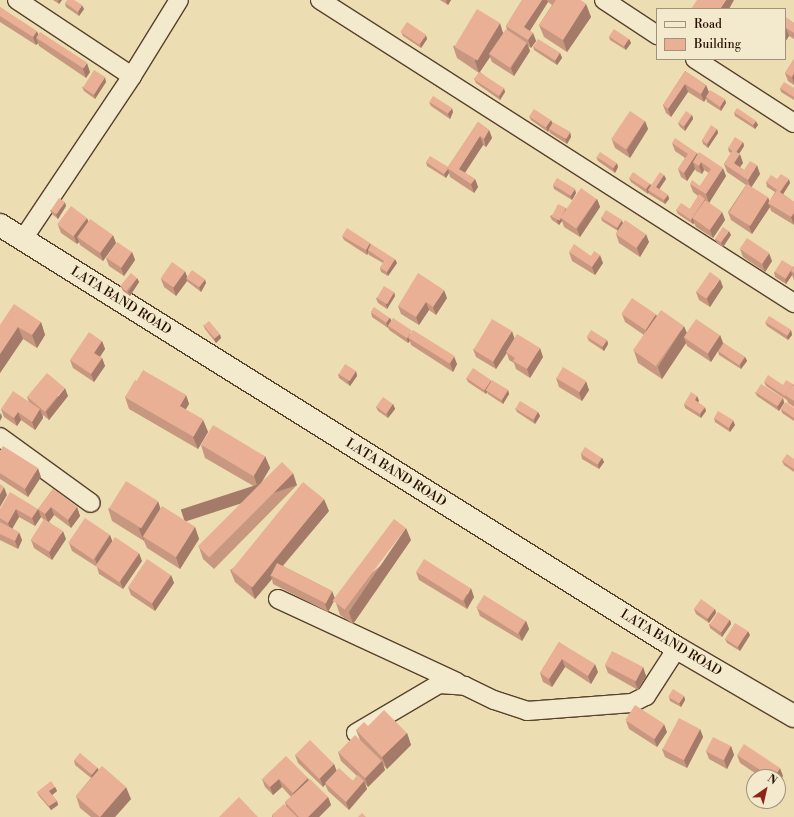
<!DOCTYPE html>
<style>
body{margin:0}
#map{position:relative;width:794px;height:817px;overflow:hidden;background:#edddb2;font-family:"Libre Bodoni",serif}
div>[style]{position:absolute}
.roads{filter:drop-shadow(1px 0 #58422c) drop-shadow(-1px 0 #58422c) drop-shadow(0 1px #58422c) drop-shadow(0 -1px #58422c)}
.street>*{height:18px;margin:-9px;padding:0 9px;transform-origin:9px;border-radius:9px;background:#f3e9cd}
.secondary>*{height:22px;margin:-11px;padding:0 11px;transform-origin:11px;border-radius:11px;background:#f3e9cd}
.wall>*{inset:0;background:#c89780}
.shaded-wall>*{inset:0;background:#a37b68;transform-origin:0 0}
.building>*{inset:0;background:#e9b095;transform-origin:0 0}
span{translate:-50% -50%;white-space:nowrap;text-align:center;line-height:1.15;-webkit-text-stroke:3.5px #f3e9cd;paint-order:stroke}
.street-label{font-size:13px;color:#260f00}
.legend{position:absolute;left:656px;top:8px;width:130px;height:52px;box-sizing:border-box;background:#f3e9cd;border:1px solid #a1927b;margin:0;padding:5px 7px;list-style:none;font-size:12px;color:#260f00}
.legend li{display:flex;align-items:center;gap:8px;height:20px}
.legend b{width:20px;border:1px solid #a1927b}
.north{position:absolute;left:746px;top:769px;width:40px;height:40px;box-sizing:border-box;background:#f3e9cd;border:1px solid #a1927b;border-radius:50%;rotate:34deg;font-size:11px;font-weight:700;line-height:16px;text-align:center;color:#260f00}
.north::after{content:'';display:block;margin:auto;width:14px;height:18px;background:#8f2418;clip-path:polygon(50% 0,100% 100%,50% 72%,0 100%)}
</style>
<div id="map">
<div class="roads">
<div class="street">
<i style="left:17px;top:0;width:138px;rotate:33.5deg"></i>
<i style="left:320px;top:0;width:563px;rotate:32.59deg"></i>
<i style="left:604px;top:0;width:64px;rotate:33.4deg"></i>
<i style="left:695px;top:59px;width:118px;rotate:32.9deg"></i>
<i style="left:23px;top:239px;width:196px;rotate:-56.2deg"></i>
<i style="left:132px;top:76px;width:89px;rotate:-58.3deg"></i>
<i style="left:0;top:437px;width:112px;rotate:36deg"></i>
<i style="left:278px;top:599px;width:197px;rotate:24.9deg"></i>
<i style="left:356px;top:733px;width:96px;rotate:-30.6deg"></i>
<i style="left:439px;top:684px;width:26px;rotate:4deg"></i>
<i style="left:465px;top:686px;width:32px;rotate:26deg"></i>
<i style="left:494px;top:700px;width:35px;rotate:18deg"></i>
<i style="left:527px;top:711px;width:105px;rotate:-4.4deg"></i>
<i style="left:632px;top:703px;width:16px;rotate:-27deg"></i>
<i style="left:646px;top:696px;width:57px;rotate:-57.1deg"></i>
</div>
<div class="secondary">
<i style="left:0;top:225px;width:798px;rotate:32deg"></i>
<i style="left:677px;top:648px;width:135px;rotate:30.2deg"></i>
</div>
</div>
<div class="wall">
<i style="clip-path:polygon(53px 0,62px 0,59px 4px)"></i>
<i style="clip-path:polygon(440px 0,451px 0,448px 5px)"></i>
<i style="clip-path:polygon(522px 0,580px 0,586px 4px,591px 17px,567px 52px,544px 37px,539px 25px,552px 5px,548px 2px,530px 31px,533px 33px,536px 41px,531px 48px,528px 46px,530px 51px,514px 76px,492px 62px,490px 57px,480px 72px,505px 92px,500px 100px,476px 83px,474px 79px,479px 73px,457px 58px,453px 46px,503px 33px,507px 30px,506px 26px)"></i>
<i style="clip-path:polygon(65px 3px,84px 9px,79px 16px,66px 7px)"></i>
<i style="clip-path:polygon(0 7px,90px 72px,86px 78px,39px 46px,38px 43px,36px 45px,0 22px)"></i>
<i style="clip-path:polygon(785px 17px,794px 23px,794px 39px,789px 36px,785px 42px)"></i>
<i style="clip-path:polygon(401px 32px,427px 39px,421px 48px,403px 36px)"></i>
<i style="clip-path:polygon(609px 36px,629px 39px,631px 43px,626px 50px,610px 40px)"></i>
<i style="clip-path:polygon(533px 46px,560px 53px,562px 58px,557px 65px,534px 50px)"></i>
<i style="clip-path:polygon(794px 59px,794px 85px,788px 81px,785px 73px)"></i>
<i style="clip-path:polygon(685px 71px,706px 85px,709px 92px,726px 103px,721px 111px,707px 102px,706px 98px,704px 102px,688px 92px,671px 117px,666px 113px,663px 105px)"></i>
<i style="clip-path:polygon(106px 82px,95px 99px,84px 91px,82px 87px)"></i>
<i style="clip-path:polygon(780px 88px,794px 88px,794px 100px,781px 92px)"></i>
<i style="clip-path:polygon(429px 102px,453px 112px,450px 119px,431px 106px)"></i>
<i style="clip-path:polygon(734px 112px,758px 125px,755px 129px,735px 116px)"></i>
<i style="clip-path:polygon(692px 115px,693px 119px,685px 131px,680px 127px,678px 123px)"></i>
<i style="clip-path:polygon(529px 116px,552px 123px,570px 132px,571px 137px,567px 144px,550px 133px,549px 130px,548px 132px,531px 120px)"></i>
<i style="clip-path:polygon(645px 121px,648px 129px,630px 158px,615px 148px,612px 140px)"></i>
<i style="clip-path:polygon(478px 122px,489px 130px,492px 138px,486px 147px,483px 145px,465px 173px,475px 179px,478px 187px,474px 193px,450px 177px,449px 173px,446px 178px,427px 166px,426px 162px,448px 167px)"></i>
<i style="clip-path:polygon(717px 129px,718px 133px,708px 148px,703px 144px,702px 140px)"></i>
<i style="clip-path:polygon(743px 142px,744px 146px,739px 154px,743px 163px,740px 167px,744px 170px,760px 174px,751px 187px,769px 202px,775px 192px,767px 187px,766px 182px,777px 179px,790px 183px,783px 194px,794px 202px,794px 225px,771px 211px,770px 207px,752px 234px,731px 220px,728px 212px,746px 185px,727px 172px,724px 164px,731px 153px,729px 152px,728px 148px)"></i>
<i style="clip-path:polygon(672px 143px,697px 153px,698px 155px,726px 176px,709px 203px,706px 201px,707px 202px,722px 212px,725px 220px,713px 238px,696px 227px,694px 223px,693px 224px,678px 214px,676px 210px,690px 209px,698px 196px,693px 192px,690px 184px,700px 186px,709px 173px,704px 170px,702px 174px,696px 171px,695px 169px,687px 181px,681px 177px,678px 169px,685px 158px,675px 151px)"></i>
<i style="clip-path:polygon(596px 157px,618px 167px,615px 173px,598px 161px)"></i>
<i style="clip-path:polygon(664px 175px,666px 179px,659px 189px,668px 195px,669px 199px,665px 204px,649px 194px,649px 192px,648px 194px,631px 182px,629px 178px,650px 184px,651px 185px)"></i>
<i style="clip-path:polygon(553px 185px,576px 193px,572px 200px,554px 189px)"></i>
<i style="clip-path:polygon(597px 199px,600px 207px,580px 237px,564px 227px,562px 221px,559px 225px,552px 220px,550px 216px,566px 208px,566px 210px)"></i>
<i style="clip-path:polygon(66px 206px,58px 219px,52px 214px,50px 210px)"></i>
<i style="clip-path:polygon(601px 217px,623px 223px,649px 242px,640px 257px,619px 243px,616px 234px,618px 231px,602px 221px)"></i>
<i style="clip-path:polygon(88px 221px,116px 243px,103px 261px,80px 245px,79px 242px,77px 244px,61px 233px,58px 225px)"></i>
<i style="clip-path:polygon(731px 235px,723px 247px,717px 243px,715px 239px)"></i>
<i style="clip-path:polygon(342px 236px,371px 245px,397px 263px,388px 276px,381px 272px,380px 268px,383px 263px,369px 255px,368px 253px,367px 255px,344px 240px)"></i>
<i style="clip-path:polygon(740px 249px,772px 261px,765px 272px,743px 257px)"></i>
<i style="clip-path:polygon(132px 252px,135px 260px,124px 276px,109px 266px,106px 258px)"></i>
<i style="clip-path:polygon(569px 252px,603px 263px,595px 275px,572px 261px)"></i>
<i style="clip-path:polygon(794px 266px,794px 280px,792px 275px,786px 284px,775px 277px,774px 272px,793px 267px)"></i>
<i style="clip-path:polygon(187px 277px,206px 283px,201px 292px,188px 282px,187px 281px,176px 296px,164px 287px,161px 279px)"></i>
<i style="clip-path:polygon(137px 278px,139px 282px,130px 296px,123px 291px,121px 287px)"></i>
<i style="clip-path:polygon(723px 287px,710px 307px,699px 300px,696px 292px)"></i>
<i style="clip-path:polygon(394px 292px,395px 296px,387px 309px,378px 303px,376px 298px)"></i>
<i style="clip-path:polygon(447px 298px,436px 315px,429px 310px,419px 325px,401px 314px,398px 306px)"></i>
<i style="clip-path:polygon(371px 312px,390px 318px,391px 321px,457px 364px,453px 372px,411px 345px,410px 341px,408px 343px,389px 330px,388px 327px,388px 328px,372px 317px)"></i>
<i style="clip-path:polygon(622px 314px,657px 316px,687px 333px,720px 335px,723px 343px,745px 357px,747px 361px,741px 369px,719px 355px,718px 351px,711px 362px,687px 346px,686px 343px,662px 379px,638px 363px,634px 351px,644px 335px,625px 322px)"></i>
<i style="clip-path:polygon(41px 322px,45px 335px,37px 348px,23px 339px,0 373px,0 325px)"></i>
<i style="clip-path:polygon(765px 322px,791px 330px,792px 335px,788px 340px,767px 326px)"></i>
<i style="clip-path:polygon(203px 325px,221px 338px,216px 343px,205px 329px)"></i>
<i style="clip-path:polygon(587px 337px,607px 340px,608px 344px,604px 351px,589px 341px)"></i>
<i style="clip-path:polygon(515px 339px,543px 357px,530px 378px,516px 369px,514px 363px,509px 360px,507px 353px,496px 369px,476px 357px,473px 349px)"></i>
<i style="clip-path:polygon(102px 341px,105px 349px,100px 357px,102px 358px,105px 366px,94px 382px,73px 368px,70px 360px)"></i>
<i style="clip-path:polygon(356px 371px,357px 376px,350px 386px,339px 378px,338px 374px)"></i>
<i style="clip-path:polygon(466px 378px,491px 382px,508px 390px,509px 394px,503px 404px,488px 394px,487px 392px,486px 394px,468px 382px)"></i>
<i style="clip-path:polygon(556px 378px,589px 390px,582px 401px,559px 387px)"></i>
<i style="clip-path:polygon(137px 381px,186px 395px,189px 404px,185px 410px,203px 420px,208px 432px,198px 449px,129px 409px,125px 397px)"></i>
<i style="clip-path:polygon(764px 382px,783px 385px,793px 384px,794px 386px,794px 407px,788px 403px,787px 400px,766px 386px)"></i>
<i style="clip-path:polygon(755px 392px,783px 398px,784px 403px,779px 411px,757px 396px)"></i>
<i style="clip-path:polygon(68px 396px,49px 420px,43px 415px,43px 418px,35px 430px,21px 420px,17px 426px,4px 417px,1px 409px,29px 402px,27px 397px)"></i>
<i style="clip-path:polygon(697px 396px,699px 401px,698px 402px,706px 411px,701px 418px,685px 408px,684px 404px)"></i>
<i style="clip-path:polygon(393px 404px,395px 409px,388px 418px,378px 411px,376px 407px)"></i>
<i style="clip-path:polygon(515px 408px,538px 412px,540px 416px,535px 424px,517px 412px)"></i>
<i style="clip-path:polygon(794px 408px,794px 421px,782px 413px,781px 409px)"></i>
<i style="clip-path:polygon(714px 418px,735px 425px,730px 432px,715px 422px)"></i>
<i style="clip-path:polygon(201px 445px,265px 456px,270px 468px,261px 484px,297px 485px,214px 569px,203px 559px,199px 547px,257px 488px,205px 458px)"></i>
<i style="clip-path:polygon(0 451px,41px 477px,28px 497px,0 479px)"></i>
<i style="clip-path:polygon(581px 454px,602px 458px,604px 462px,599px 469px,582px 459px)"></i>
<i style="clip-path:polygon(794px 459px,794px 472px,784px 465px,782px 461px)"></i>
<i style="clip-path:polygon(53px 489px,77px 507px,80px 516px,71px 528px,54px 515px,49px 522px,66px 539px,52px 560px,34px 548px,31px 540px,44px 520px,41px 517px,35px 526px,19px 517px,12px 528px,22px 540px,18px 549px,0 540px,0 509px,38px 509px)"></i>
<i style="clip-path:polygon(108px 508px,195px 527px,199px 539px,180px 569px,147px 548px,144px 541px,112px 521px)"></i>
<i style="clip-path:polygon(329px 511px,283px 566px,332px 591px,335px 599px,328px 612px,273px 584px,272px 579px,255px 599px,235px 582px,230px 570px)"></i>
<i style="clip-path:polygon(110px 535px,112px 542px,142px 561px,123px 589px,99px 574px,97px 567px,72px 551px,69px 543px)"></i>
<i style="clip-path:polygon(411px 540px,353px 624px,340px 615px,336px 603px)"></i>
<i style="clip-path:polygon(416px 572px,474px 597px,467px 609px,419px 580px)"></i>
<i style="clip-path:polygon(171px 575px,174px 583px,155px 611px,131px 595px,128px 587px)"></i>
<i style="clip-path:polygon(477px 608px,526px 621px,529px 629px,522px 641px,480px 616px)"></i>
<i style="clip-path:polygon(694px 609px,715px 609px,716px 613px,709px 623px,696px 614px)"></i>
<i style="clip-path:polygon(730px 620px,731px 624px,722px 637px,710px 628px,709px 624px)"></i>
<i style="clip-path:polygon(750px 635px,740px 651px,727px 643px,725px 639px)"></i>
<i style="clip-path:polygon(559px 642px,598px 672px,591px 684px,565px 667px,552px 687px,543px 682px,540px 673px)"></i>
<i style="clip-path:polygon(605px 665px,643px 667px,646px 676px,638px 690px,608px 673px)"></i>
<i style="clip-path:polygon(684px 696px,685px 700px,681px 707px,670px 701px,669px 697px)"></i>
<i style="clip-path:polygon(626px 721px,667px 732px,657px 747px,629px 729px)"></i>
<i style="clip-path:polygon(368px 726px,407px 733px,411px 745px,387px 769px,383px 765px,385px 770px,368px 787px,365px 784px,367px 789px,349px 810px,328px 791px,325px 784px,323px 787px,298px 763px,295px 755px,334px 764px,336px 770px,353px 781px,357px 776px,341px 761px,338px 752px,360px 740px,356px 730px)"></i>
<i style="clip-path:polygon(700px 729px,703px 737px,687px 768px,665px 757px,662px 749px)"></i>
<i style="clip-path:polygon(731px 746px,734px 755px,727px 769px,709px 759px,706px 751px)"></i>
<i style="clip-path:polygon(737px 755px,783px 776px,778px 777px,761px 777px,740px 763px)"></i>
<i style="clip-path:polygon(74px 760px,98px 768px,98px 770px,131px 799px,115px 817px,91px 817px,80px 808px,76px 796px,91px 778px,75px 765px)"></i>
<i style="clip-path:polygon(308px 778px,308px 780px,328px 797px,331px 805px,319px 817px,272px 817px,272px 815px,286px 806px,285px 802px,291px 797px,282px 787px,273px 795px,265px 787px,262px 779px)"></i>
<i style="clip-path:polygon(55px 787px,57px 791px,52px 795px,57px 801px,58px 805px,51px 810px,39px 796px,37px 792px)"></i>
</div>
<div class="shaded-wall">
<i style="clip-path:polygon(58px 0,62px 0,59px 4px)"></i>
<i style="clip-path:polygon(447px 0,451px 0,448px 5px,446px 1px)"></i>
<i style="clip-path:polygon(542px 0,547px 0,548px 2px,527px 35px,524px 27px)"></i>
<i style="clip-path:polygon(726px 0,734px 0,729px 9px,720px 9px)"></i>
<i style="clip-path:polygon(586px 4px,591px 17px,567px 52px,563px 40px)"></i>
<i style="clip-path:polygon(82px 5px,84px 9px,79px 16px,78px 12px)"></i>
<i style="clip-path:polygon(500px 23px,504px 36px,489px 54px,490px 57px,479px 73px,475px 61px)"></i>
<i style="clip-path:polygon(786px 28px,789px 36px,785px 42px,785px 29px)"></i>
<i style="clip-path:polygon(37px 31px,40px 39px,36px 38px,38px 43px,36px 45px,33px 37px)"></i>
<i style="clip-path:polygon(533px 33px,536px 41px,531px 48px,528px 40px)"></i>
<i style="clip-path:polygon(426px 35px,427px 39px,421px 48px,420px 44px)"></i>
<i style="clip-path:polygon(629px 39px,631px 43px,626px 50px,624px 46px)"></i>
<i style="clip-path:polygon(527px 43px,530px 51px,514px 76px,511px 68px)"></i>
<i style="clip-path:polygon(560px 53px,562px 58px,557px 65px,555px 61px)"></i>
<i style="clip-path:polygon(87px 63px,90px 72px,86px 78px,83px 69px)"></i>
<i style="clip-path:polygon(794px 73px,794px 84px,792px 77px)"></i>
<i style="clip-path:polygon(105px 77px,106px 82px,95px 99px,94px 95px)"></i>
<i style="clip-path:polygon(685px 84px,688px 92px,671px 117px,668px 109px)"></i>
<i style="clip-path:polygon(706px 85px,709px 93px,704px 102px,701px 94px)"></i>
<i style="clip-path:polygon(504px 88px,505px 92px,500px 100px,499px 95px)"></i>
<i style="clip-path:polygon(725px 99px,726px 103px,721px 111px,720px 107px)"></i>
<i style="clip-path:polygon(452px 108px,453px 112px,450px 119px,448px 114px)"></i>
<i style="clip-path:polygon(692px 115px,693px 119px,685px 131px,684px 126px)"></i>
<i style="clip-path:polygon(551px 120px,553px 124px,549px 129px,549px 130px,548px 132px,546px 127px)"></i>
<i style="clip-path:polygon(645px 121px,648px 129px,630px 158px,627px 150px)"></i>
<i style="clip-path:polygon(756px 121px,758px 125px,755px 129px,753px 125px)"></i>
<i style="clip-path:polygon(717px 129px,718px 133px,708px 148px,707px 144px)"></i>
<i style="clip-path:polygon(489px 130px,492px 138px,486px 147px,484px 139px)"></i>
<i style="clip-path:polygon(570px 132px,571px 137px,567px 144px,565px 139px)"></i>
<i style="clip-path:polygon(480px 136px,483px 145px,462px 177px,459px 169px)"></i>
<i style="clip-path:polygon(743px 142px,744px 146px,737px 157px,736px 153px)"></i>
<i style="clip-path:polygon(697px 153px,700px 161px,693px 162px,695px 169px,687px 181px,684px 173px)"></i>
<i style="clip-path:polygon(740px 154px,743px 163px,737px 171px,734px 163px)"></i>
<i style="clip-path:polygon(701px 162px,704px 170px,702px 174px,699px 166px)"></i>
<i style="clip-path:polygon(617px 163px,618px 167px,615px 173px,613px 168px)"></i>
<i style="clip-path:polygon(757px 165px,760px 174px,751px 188px,748px 180px)"></i>
<i style="clip-path:polygon(723px 168px,726px 176px,709px 203px,706px 194px)"></i>
<i style="clip-path:polygon(448px 169px,449px 173px,446px 178px,444px 174px)"></i>
<i style="clip-path:polygon(664px 175px,666px 179px,658px 191px,656px 187px)"></i>
<i style="clip-path:polygon(475px 179px,478px 187px,474px 193px,471px 184px)"></i>
<i style="clip-path:polygon(789px 179px,790px 183px,782px 196px,780px 192px)"></i>
<i style="clip-path:polygon(650px 184px,652px 188px,648px 190px,649px 192px,648px 194px,646px 189px)"></i>
<i style="clip-path:polygon(575px 189px,576px 193px,572px 200px,570px 196px)"></i>
<i style="clip-path:polygon(668px 195px,669px 199px,665px 204px,664px 200px)"></i>
<i style="clip-path:polygon(768px 197px,770px 203px,768px 203px,770px 207px,752px 234px,749px 226px)"></i>
<i style="clip-path:polygon(597px 199px,600px 207px,580px 237px,577px 229px)"></i>
<i style="clip-path:polygon(705px 199px,707px 203px,693px 218px,694px 223px,693px 224px,691px 220px)"></i>
<i style="clip-path:polygon(65px 202px,66px 206px,58px 219px,56px 215px)"></i>
<i style="clip-path:polygon(566px 208px,567px 212px,561px 218px,562px 221px,559px 225px,557px 221px)"></i>
<i style="clip-path:polygon(722px 212px,725px 220px,713px 238px,710px 230px)"></i>
<i style="clip-path:polygon(794px 213px,794px 225px,791px 217px)"></i>
<i style="clip-path:polygon(87px 218px,90px 226px,77px 237px,79px 242px,77px 244px,74px 236px)"></i>
<i style="clip-path:polygon(622px 220px,623px 224px,618px 232px,617px 228px)"></i>
<i style="clip-path:polygon(729px 231px,731px 235px,723px 247px,721px 243px)"></i>
<i style="clip-path:polygon(646px 234px,649px 242px,640px 257px,637px 248px)"></i>
<i style="clip-path:polygon(113px 235px,116px 243px,103px 261px,100px 253px)"></i>
<i style="clip-path:polygon(370px 243px,372px 247px,368px 250px,368px 253px,367px 255px,366px 250px)"></i>
<i style="clip-path:polygon(132px 252px,135px 260px,124px 276px,121px 268px)"></i>
<i style="clip-path:polygon(769px 253px,772px 261px,765px 272px,762px 263px)"></i>
<i style="clip-path:polygon(600px 255px,603px 263px,595px 275px,592px 267px)"></i>
<i style="clip-path:polygon(395px 259px,397px 263px,388px 276px,387px 272px)"></i>
<i style="clip-path:polygon(793px 267px,791px 271px,792px 275px,786px 284px,785px 280px)"></i>
<i style="clip-path:polygon(185px 271px,188px 279px,186px 278px,187px 281px,176px 296px,173px 287px)"></i>
<i style="clip-path:polygon(137px 278px,139px 282px,130px 296px,128px 292px)"></i>
<i style="clip-path:polygon(205px 279px,206px 283px,201px 292px,199px 287px)"></i>
<i style="clip-path:polygon(720px 279px,723px 287px,710px 307px,707px 299px)"></i>
<i style="clip-path:polygon(444px 290px,447px 298px,436px 315px,433px 307px)"></i>
<i style="clip-path:polygon(394px 292px,395px 296px,387px 309px,386px 304px)"></i>
<i style="clip-path:polygon(426px 302px,429px 310px,419px 325px,416px 317px)"></i>
<i style="clip-path:polygon(656px 314px,659px 322px,649px 338px,646px 330px)"></i>
<i style="clip-path:polygon(390px 318px,392px 322px,388px 326px,388px 328px,386px 323px)"></i>
<i style="clip-path:polygon(41px 322px,45px 335px,37px 348px,32px 335px)"></i>
<i style="clip-path:polygon(684px 326px,689px 338px,684px 338px,686px 343px,662px 379px,658px 367px)"></i>
<i style="clip-path:polygon(18px 327px,23px 339px,0 373px,0 354px)"></i>
<i style="clip-path:polygon(791px 330px,792px 335px,788px 340px,787px 336px)"></i>
<i style="clip-path:polygon(512px 331px,515px 340px,496px 369px,493px 361px)"></i>
<i style="clip-path:polygon(220px 334px,221px 338px,216px 343px,214px 339px)"></i>
<i style="clip-path:polygon(720px 335px,723px 343px,711px 362px,708px 354px)"></i>
<i style="clip-path:polygon(408px 337px,410px 341px,408px 343px,407px 339px)"></i>
<i style="clip-path:polygon(607px 340px,608px 344px,604px 351px,602px 347px)"></i>
<i style="clip-path:polygon(102px 341px,105px 349px,97px 361px,94px 353px)"></i>
<i style="clip-path:polygon(540px 348px,543px 357px,530px 378px,527px 369px)"></i>
<i style="clip-path:polygon(454px 356px,457px 364px,453px 372px,450px 363px)"></i>
<i style="clip-path:polygon(745px 357px,747px 361px,741px 369px,740px 365px)"></i>
<i style="clip-path:polygon(102px 358px,105px 366px,94px 382px,91px 374px)"></i>
<i style="clip-path:polygon(356px 371px,357px 376px,350px 386px,348px 382px)"></i>
<i style="clip-path:polygon(491px 380px,492px 384px,486px 390px,487px 392px,486px 394px,484px 390px)"></i>
<i style="clip-path:polygon(586px 381px,589px 390px,582px 401px,579px 393px)"></i>
<i style="clip-path:polygon(65px 388px,68px 396px,49px 420px,46px 412px)"></i>
<i style="clip-path:polygon(508px 390px,509px 394px,503px 404px,502px 400px)"></i>
<i style="clip-path:polygon(186px 395px,189px 404px,183px 414px,180px 406px)"></i>
<i style="clip-path:polygon(697px 396px,699px 401px,696px 404px,695px 400px)"></i>
<i style="clip-path:polygon(783px 398px,784px 403px,779px 411px,777px 407px)"></i>
<i style="clip-path:polygon(393px 404px,395px 409px,388px 418px,387px 414px)"></i>
<i style="clip-path:polygon(705px 407px,706px 411px,701px 418px,700px 414px)"></i>
<i style="clip-path:polygon(40px 409px,43px 418px,35px 430px,32px 422px)"></i>
<i style="clip-path:polygon(18px 412px,21px 420px,17px 426px,14px 418px)"></i>
<i style="clip-path:polygon(538px 412px,540px 416px,535px 424px,534px 420px)"></i>
<i style="clip-path:polygon(1px 413px,2px 417px,0 421px,0 415px)"></i>
<i style="clip-path:polygon(203px 420px,208px 432px,198px 449px,193px 437px)"></i>
<i style="clip-path:polygon(733px 420px,735px 425px,730px 432px,729px 428px)"></i>
<i style="clip-path:polygon(265px 456px,270px 468px,258px 488px,254px 476px)"></i>
<i style="clip-path:polygon(602px 458px,604px 462px,599px 469px,598px 465px)"></i>
<i style="clip-path:polygon(38px 468px,41px 477px,28px 497px,25px 489px)"></i>
<i style="left:293px;top:473px;width:13px;height:118px;rotate:72deg"></i>
<i style="clip-path:polygon(4px 487px,7px 495px,0 507px,0 494px)"></i>
<i style="clip-path:polygon(324px 499px,329px 511px,273px 577px,270px 575px,272px 579px,255px 599px,251px 587px)"></i>
<i style="clip-path:polygon(158px 501px,162px 513px,143px 536px,144px 541px,139px 529px)"></i>
<i style="clip-path:polygon(51px 507px,54px 515px,48px 523px,45px 514px)"></i>
<i style="clip-path:polygon(77px 507px,80px 516px,71px 528px,68px 520px)"></i>
<i style="clip-path:polygon(16px 509px,19px 517px,11px 531px,8px 523px)"></i>
<i style="clip-path:polygon(38px 509px,41px 517px,35px 526px,32px 518px)"></i>
<i style="clip-path:polygon(195px 527px,199px 539px,180px 569px,176px 557px)"></i>
<i style="clip-path:polygon(406px 528px,411px 540px,353px 624px,349px 612px)"></i>
<i style="clip-path:polygon(63px 531px,66px 539px,52px 560px,49px 552px)"></i>
<i style="clip-path:polygon(19px 532px,22px 540px,18px 549px,15px 541px)"></i>
<i style="clip-path:polygon(110px 535px,113px 543px,98px 567px,95px 559px)"></i>
<i style="clip-path:polygon(139px 553px,142px 561px,123px 589px,120px 581px)"></i>
<i style="clip-path:polygon(171px 575px,174px 583px,155px 611px,152px 603px)"></i>
<i style="clip-path:polygon(471px 588px,474px 597px,467px 609px,464px 601px)"></i>
<i style="clip-path:polygon(332px 591px,335px 599px,328px 612px,325px 604px)"></i>
<i style="clip-path:polygon(715px 609px,716px 613px,709px 623px,707px 619px)"></i>
<i style="clip-path:polygon(730px 620px,731px 624px,722px 637px,721px 633px)"></i>
<i style="clip-path:polygon(526px 621px,529px 629px,522px 641px,519px 633px)"></i>
<i style="clip-path:polygon(748px 631px,750px 635px,740px 651px,738px 647px)"></i>
<i style="clip-path:polygon(562px 659px,565px 667px,552px 687px,549px 679px)"></i>
<i style="clip-path:polygon(595px 664px,598px 672px,591px 684px,588px 676px)"></i>
<i style="clip-path:polygon(643px 667px,646px 676px,638px 690px,635px 682px)"></i>
<i style="clip-path:polygon(684px 696px,685px 700px,681px 707px,679px 703px)"></i>
<i style="clip-path:polygon(664px 724px,667px 732px,657px 747px,654px 739px)"></i>
<i style="clip-path:polygon(700px 729px,703px 737px,687px 768px,684px 760px)"></i>
<i style="clip-path:polygon(407px 733px,411px 745px,387px 769px,382px 757px)"></i>
<i style="clip-path:polygon(731px 746px,734px 755px,727px 769px,724px 760px)"></i>
<i style="clip-path:polygon(382px 761px,385px 770px,368px 787px,365px 779px)"></i>
<i style="clip-path:polygon(334px 764px,337px 772px,323px 787px,320px 778px)"></i>
<i style="clip-path:polygon(98px 768px,99px 772px,93px 780px,91px 775px)"></i>
<i style="clip-path:polygon(780px 768px,783px 776px,778px 784px,778px 777px,774px 777px)"></i>
<i style="clip-path:polygon(308px 778px,311px 787px,296px 801px,293px 793px)"></i>
<i style="clip-path:polygon(279px 779px,282px 787px,273px 795px,270px 787px)"></i>
<i style="clip-path:polygon(364px 781px,367px 789px,349px 810px,346px 802px)"></i>
<i style="clip-path:polygon(55px 787px,57px 791px,51px 796px,49px 791px)"></i>
<i style="clip-path:polygon(126px 787px,131px 799px,115px 817px,100px 817px)"></i>
<i style="clip-path:polygon(328px 797px,331px 805px,319px 817px,308px 817px)"></i>
<i style="clip-path:polygon(57px 801px,58px 805px,51px 810px,49px 806px)"></i>
</div>
<div class="building">
<i style="clip-path:polygon(67px 0,74px 0,82px 5px,78px 12px,65px 3px)"></i>
<i style="clip-path:polygon(522px 0,542px 0,524px 27px,533px 33px,528px 40px,506px 26px)"></i>
<i style="clip-path:polygon(556px 0,580px 0,586px 4px,563px 40px,539px 25px)"></i>
<i style="clip-path:polygon(697px 0,726px 0,720px 9px,691px 9px)"></i>
<i style="clip-path:polygon(0 7px,37px 31px,33px 37px,0 16px)"></i>
<i style="left:477px;top:9px;width:27px;height:44px;rotate:31deg"></i>
<i style="clip-path:polygon(785px 17px,794px 23px,794px 33px,786px 28px,785px 29px)"></i>
<i style="left:407px;top:22px;width:23px;height:12px;rotate:34deg"></i>
<i style="left:506px;top:29px;width:25px;height:30px;rotate:34deg"></i>
<i style="left:614px;top:29px;width:18px;height:9px;rotate:34deg"></i>
<i style="left:40px;top:32px;width:56px;height:7px;rotate:33deg"></i>
<i style="left:538px;top:39px;width:26px;height:9px;rotate:32deg"></i>
<i style="clip-path:polygon(794px 59px,794px 73px,792px 77px,785px 73px)"></i>
<i style="left:94px;top:70px;width:13px;height:21px;rotate:32deg"></i>
<i style="clip-path:polygon(685px 71px,706px 85px,701px 94px,685px 84px,668px 109px,663px 105px)"></i>
<i style="left:479px;top:72px;width:30px;height:9px;rotate:33deg"></i>
<i style="clip-path:polygon(784px 82px,794px 88px,794px 97px,780px 88px)"></i>
<i style="clip-path:polygon(710px 90px,725px 99px,720px 107px,706px 97px)"></i>
<i style="left:433px;top:96px;width:22px;height:7px;rotate:32deg"></i>
<i style="left:737px;top:108px;width:23px;height:5px;rotate:34deg"></i>
<i style="left:534px;top:109px;width:20px;height:9px;rotate:33deg"></i>
<i style="left:630px;top:111px;width:18px;height:34px;rotate:34deg"></i>
<i style="left:686px;top:111px;width:7px;height:14px;rotate:34deg"></i>
<i style="clip-path:polygon(478px 122px,489px 130px,484px 139px,480px 136px,459px 169px,475px 179px,471px 184px,447px 168px)"></i>
<i style="left:553px;top:122px;width:20px;height:8px;rotate:30deg"></i>
<i style="clip-path:polygon(711px 125px,717px 129px,707px 144px,702px 140px)"></i>
<i style="clip-path:polygon(735px 137px,743px 142px,736px 152px,733px 150px,733px 151px,728px 148px)"></i>
<i style="clip-path:polygon(675px 138px,697px 153px,684px 173px,678px 169px,688px 154px,672px 143px)"></i>
<i style="clip-path:polygon(733px 150px,740px 154px,734px 163px,744px 170px,750px 161px,757px 165px,748px 180px,724px 164px)"></i>
<i style="left:600px;top:152px;width:20px;height:6px;rotate:33deg"></i>
<i style="clip-path:polygon(699px 152px,723px 168px,706px 194px,690px 184px,692px 180px,700px 186px,711px 169px,701px 162px,699px 166px,693px 162px)"></i>
<i style="clip-path:polygon(430px 156px,448px 167px,447px 168px,448px 169px,444px 174px,426px 162px)"></i>
<i style="clip-path:polygon(633px 172px,650px 184px,646px 189px,629px 178px)"></i>
<i style="clip-path:polygon(660px 172px,664px 175px,656px 187px,668px 195px,664px 200px,648px 190px)"></i>
<i style="clip-path:polygon(781px 174px,789px 179px,780px 192px,766px 182px,771px 175px,777px 179px)"></i>
<i style="left:557px;top:178px;width:21px;height:8px;rotate:31deg"></i>
<i style="left:747px;top:184px;width:25px;height:34px;rotate:32deg"></i>
<i style="left:581px;top:188px;width:19px;height:36px;rotate:35deg"></i>
<i style="clip-path:polygon(777px 190px,794px 202px,794px 213px,791px 217px,768px 203px)"></i>
<i style="clip-path:polygon(699px 194px,705px 199px,691px 220px,676px 210px,681px 203px,690px 209px)"></i>
<i style="left:59px;top:198px;width:7px;height:15px;rotate:34deg"></i>
<i style="left:705px;top:200px;width:21px;height:22px;rotate:35deg"></i>
<i style="left:558px;top:204px;width:9px;height:14px;rotate:27deg"></i>
<i style="left:71px;top:206px;width:20px;height:23px;rotate:37deg"></i>
<i style="left:606px;top:210px;width:19px;height:9px;rotate:32deg"></i>
<i style="left:90px;top:219px;width:28px;height:22px;rotate:35deg"></i>
<i style="left:625px;top:220px;width:25px;height:17px;rotate:34deg"></i>
<i style="left:723px;top:227px;width:7px;height:14px;rotate:34deg"></i>
<i style="clip-path:polygon(347px 228px,370px 243px,366px 250px,342px 236px)"></i>
<i style="left:747px;top:238px;width:27px;height:13px;rotate:34deg"></i>
<i style="left:117px;top:242px;width:18px;height:19px;rotate:34deg"></i>
<i style="clip-path:polygon(371px 244px,395px 259px,387px 272px,380px 268px,384px 261px,368px 250px)"></i>
<i style="clip-path:polygon(574px 244px,591px 256px,594px 251px,600px 255px,592px 267px,569px 252px)"></i>
<i style="left:782px;top:260px;width:13px;height:14px;rotate:32deg"></i>
<i style="left:172px;top:262px;width:16px;height:20px;rotate:35deg"></i>
<i style="clip-path:polygon(794px 266px,794px 273px,791px 271px)"></i>
<i style="left:192px;top:270px;width:16px;height:10px;rotate:35deg"></i>
<i style="left:710px;top:272px;width:12px;height:24px;rotate:35deg"></i>
<i style="left:131px;top:273px;width:8px;height:17px;rotate:40deg"></i>
<i style="clip-path:polygon(418px 273px,444px 290px,433px 307px,426px 302px,416px 317px,398px 306px)"></i>
<i style="left:384px;top:286px;width:12px;height:14px;rotate:31deg"></i>
<i style="left:632px;top:298px;width:29px;height:19px;rotate:34deg"></i>
<i style="clip-path:polygon(14px 304px,41px 322px,32px 335px,18px 327px,0 354px,0 325px)"></i>
<i style="left:374px;top:307px;width:19px;height:6px;rotate:35deg"></i>
<i style="left:661px;top:310px;width:28px;height:49px;rotate:35deg"></i>
<i style="left:769px;top:316px;width:26px;height:7px;rotate:32deg"></i>
<i style="left:393px;top:318px;width:23px;height:9px;rotate:34deg"></i>
<i style="left:492px;top:319px;width:23px;height:36px;rotate:31deg"></i>
<i style="left:696px;top:319px;width:29px;height:22px;rotate:34deg"></i>
<i style="left:209px;top:321px;width:17px;height:7px;rotate:50deg"></i>
<i style="left:413px;top:330px;width:49px;height:9px;rotate:32deg"></i>
<i style="left:591px;top:330px;width:19px;height:8px;rotate:32deg"></i>
<i style="clip-path:polygon(89px 332px,102px 341px,94px 353px,102px 358px,91px 374px,70px 360px)"></i>
<i style="clip-path:polygon(517px 334px,540px 348px,527px 369px,513px 361px,515px 358px,506px 352px)"></i>
<i style="left:724px;top:343px;width:25px;height:10px;rotate:34deg"></i>
<i style="left:345px;top:364px;width:13px;height:12px;rotate:32deg"></i>
<i style="left:563px;top:367px;width:27px;height:13px;rotate:31deg"></i>
<i style="left:473px;top:368px;width:22px;height:12px;rotate:34deg"></i>
<i style="left:143px;top:370px;width:50px;height:13px;rotate:30deg"></i>
<i style="left:47px;top:373px;width:23px;height:31px;rotate:40deg"></i>
<i style="clip-path:polygon(768px 375px,783px 385px,786px 380px,793px 384px,792px 385px,785px 395px,785px 396px,764px 382px)"></i>
<i style="left:135px;top:380px;width:79px;height:20px;rotate:30deg"></i>
<i style="left:492px;top:380px;width:19px;height:12px;rotate:32deg"></i>
<i style="left:761px;top:384px;width:26px;height:10px;rotate:32deg"></i>
<i style="clip-path:polygon(792px 385px,794px 386px,794px 401px,785px 395px)"></i>
<i style="clip-path:polygon(13px 391px,40px 409px,32px 422px,18px 412px,14px 418px,1px 409px)"></i>
<i style="clip-path:polygon(691px 392px,697px 396px,695px 400px,705px 407px,700px 414px,684px 404px)"></i>
<i style="left:383px;top:397px;width:12px;height:12px;rotate:35deg"></i>
<i style="left:520px;top:401px;width:21px;height:9px;rotate:31deg"></i>
<i style="clip-path:polygon(785px 402px,794px 408px,794px 418px,781px 409px)"></i>
<i style="clip-path:polygon(718px 411px,733px 420px,729px 428px,714px 418px)"></i>
<i style="left:213px;top:425px;width:61px;height:23px;rotate:31deg"></i>
<i style="clip-path:polygon(3px 446px,38px 468px,25px 489px,0 473px,0 451px)"></i>
<i style="left:585px;top:447px;width:20px;height:8px;rotate:33deg"></i>
<i style="clip-path:polygon(787px 454px,794px 459px,794px 469px,782px 461px)"></i>
<i style="left:282px;top:462px;width:16px;height:119px;rotate:45deg"></i>
<i style="left:126px;top:481px;width:38px;height:32px;rotate:32deg"></i>
<i style="left:303px;top:482px;width:27px;height:114px;rotate:39deg"></i>
<i style="clip-path:polygon(0 484px,4px 487px,0 494px)"></i>
<i style="clip-path:polygon(53px 489px,77px 507px,68px 520px,51px 507px,45px 514px,38px 509px)"></i>
<i style="clip-path:polygon(10px 492px,38px 509px,32px 518px,16px 509px,8px 523px,0 518px,0 509px)"></i>
<i style="left:162px;top:506px;width:39px;height:36px;rotate:32deg"></i>
<i style="left:85px;top:518px;width:30px;height:30px;rotate:34deg"></i>
<i style="left:44px;top:519px;width:22px;height:25px;rotate:32deg"></i>
<i style="left:394px;top:519px;width:15px;height:102px;rotate:37deg"></i>
<i style="clip-path:polygon(0 522px,19px 532px,15px 541px,0 534px)"></i>
<i style="left:115px;top:537px;width:29px;height:35px;rotate:34deg"></i>
<i style="left:147px;top:559px;width:29px;height:34px;rotate:34deg"></i>
<i style="left:424px;top:559px;width:55px;height:15px;rotate:32deg"></i>
<i style="left:277px;top:563px;width:62px;height:14px;rotate:27deg"></i>
<i style="left:484px;top:595px;width:49px;height:15px;rotate:32deg"></i>
<i style="left:701px;top:599px;width:17px;height:12px;rotate:36deg"></i>
<i style="left:718px;top:612px;width:14px;height:15px;rotate:34deg"></i>
<i style="left:735px;top:623px;width:15px;height:19px;rotate:32deg"></i>
<i style="clip-path:polygon(559px 642px,595px 664px,588px 676px,562px 659px,549px 679px,540px 673px)"></i>
<i style="left:612px;top:651px;width:35px;height:16px;rotate:27deg"></i>
<i style="left:673px;top:689px;width:13px;height:9px;rotate:32deg"></i>
<i style="left:635px;top:705px;width:35px;height:18px;rotate:33deg"></i>
<i style="clip-path:polygon(384px 710px,407px 733px,382px 757px,356px 730px,364px 722px,368px 726px)"></i>
<i style="left:679px;top:718px;width:24px;height:35px;rotate:28deg"></i>
<i style="left:355px;top:735px;width:37px;height:24px;rotate:44deg"></i>
<i style="left:713px;top:737px;width:20px;height:16px;rotate:27deg"></i>
<i style="left:310px;top:740px;width:34px;height:21px;rotate:45deg"></i>
<i style="clip-path:polygon(744px 744px,780px 768px,774px 777px,771px 777px,737px 755px)"></i>
<i style="left:80px;top:753px;width:23px;height:9px;rotate:40deg"></i>
<i style="clip-path:polygon(286px 756px,308px 778px,293px 793px,279px 779px,270px 787px,262px 779px)"></i>
<i style="left:102px;top:766px;width:32px;height:40px;rotate:41deg"></i>
<i style="clip-path:polygon(339px 768px,353px 781px,358px 775px,364px 781px,346px 802px,325px 783px)"></i>
<i style="clip-path:polygon(310px 779px,328px 797px,308px 817px,299px 817px,285px 802px)"></i>
<i style="clip-path:polygon(51px 781px,55px 787px,49px 791px,57px 801px,49px 806px,37px 792px)"></i>
<i style="clip-path:polygon(239px 797px,258px 817px,219px 817px)"></i>
<i style="clip-path:polygon(284px 804px,297px 817px,273px 817px,272px 815px)"></i>
<i style="clip-path:polygon(362px 813px,366px 817px,358px 817px)"></i>
</div>
<div class="street-label">
<span style="left:121px;top:301px;rotate:32deg">LATA BAND ROAD</span>
<span style="left:396px;top:473px;rotate:32deg">LATA BAND ROAD</span>
<span style="left:671px;top:643px;rotate:31deg">LATA BAND ROAD</span>
</div>
<ul class="legend">
<li><b style="height:5px;background:#f3e9cd"></b>Road</li>
<li><b style="height:11px;background:#e9b095"></b>Building</li>
</ul>
<div class="north">N</div>
</div>
